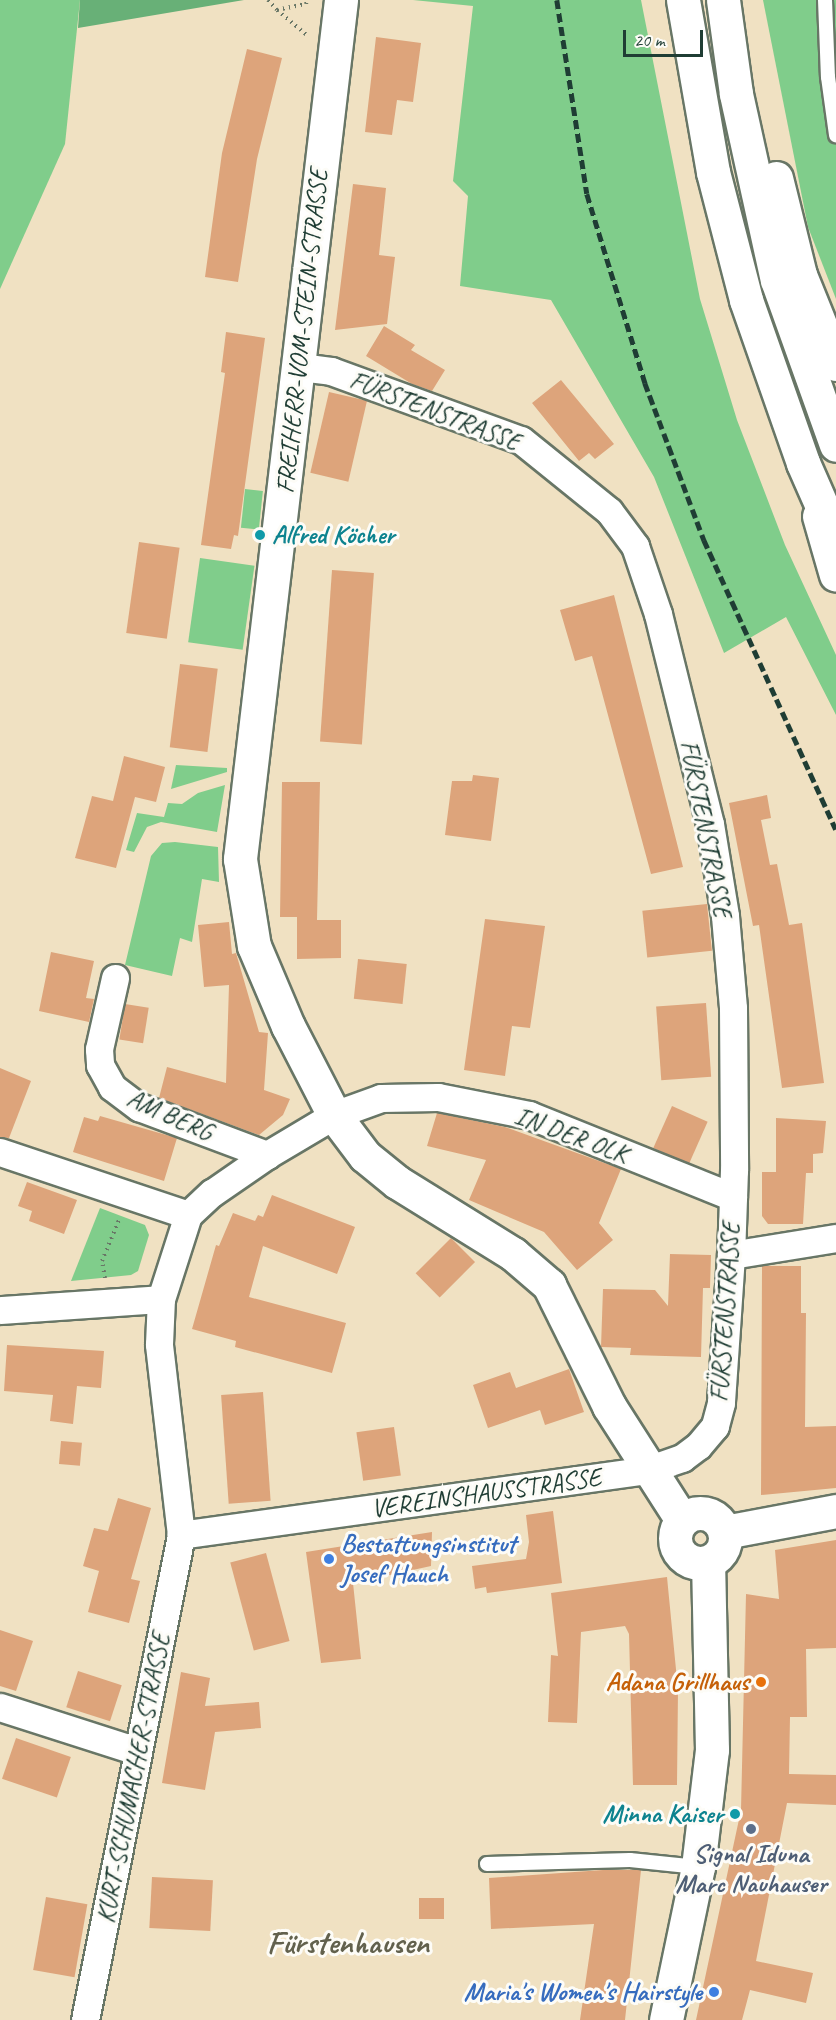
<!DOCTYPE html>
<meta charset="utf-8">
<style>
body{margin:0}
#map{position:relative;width:836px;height:2020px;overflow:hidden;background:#f0e1c2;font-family:Caveat,sans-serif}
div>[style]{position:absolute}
.green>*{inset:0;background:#80cd8b;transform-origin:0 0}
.forest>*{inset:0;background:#68b077}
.building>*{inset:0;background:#dda47b;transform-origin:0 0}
.path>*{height:4px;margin-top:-2px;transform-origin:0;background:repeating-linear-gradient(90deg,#687666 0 1.5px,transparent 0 6px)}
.roads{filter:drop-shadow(2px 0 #687666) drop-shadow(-2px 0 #687666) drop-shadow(0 2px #687666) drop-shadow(0 -2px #687666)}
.service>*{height:14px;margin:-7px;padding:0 7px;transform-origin:7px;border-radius:7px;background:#fff}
.minor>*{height:27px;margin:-13.5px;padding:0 13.5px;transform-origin:13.5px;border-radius:13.5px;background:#fff}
.tertiary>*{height:33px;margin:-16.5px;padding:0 16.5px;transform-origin:16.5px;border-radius:16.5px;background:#fff}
.tertiary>.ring{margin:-16.5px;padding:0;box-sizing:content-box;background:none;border:33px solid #fff;border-radius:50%}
.secondary>*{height:33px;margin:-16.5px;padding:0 16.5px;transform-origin:16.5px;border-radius:16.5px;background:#fff}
.motorway>*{height:33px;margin:-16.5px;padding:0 16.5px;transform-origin:16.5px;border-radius:16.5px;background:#fff}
.rail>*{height:4.5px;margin-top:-2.25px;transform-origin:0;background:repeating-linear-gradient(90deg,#1f3d34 0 9px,transparent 0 13.5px)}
.dots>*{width:16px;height:16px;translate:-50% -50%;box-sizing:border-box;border:3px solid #fdfcf7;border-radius:50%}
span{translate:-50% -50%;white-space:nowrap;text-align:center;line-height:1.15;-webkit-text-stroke:6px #fdfcf7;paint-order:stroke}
.street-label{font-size:26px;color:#1f3d34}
.culture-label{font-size:26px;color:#0d838f;font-weight:700}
.left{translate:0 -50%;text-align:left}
.right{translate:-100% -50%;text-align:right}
.shop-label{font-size:26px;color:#366cbe;font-weight:700}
.food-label{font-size:26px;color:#c56008;font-weight:700}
.service-label{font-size:26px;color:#4e5e75;font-weight:700}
.district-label{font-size:32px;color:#62614d;font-weight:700}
.scale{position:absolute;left:623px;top:30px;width:80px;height:27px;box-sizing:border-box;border:3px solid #1f3d34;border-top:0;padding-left:8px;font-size:18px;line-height:21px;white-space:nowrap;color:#1f3d34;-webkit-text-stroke:4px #fdfcf7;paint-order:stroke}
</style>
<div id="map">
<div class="green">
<i style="clip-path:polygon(0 0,80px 0,65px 144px,0 289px)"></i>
<i style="clip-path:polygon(413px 0,641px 0,700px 299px,737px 420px,785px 545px,836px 655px,836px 715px,786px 617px,724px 653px,654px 477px,551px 300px,460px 286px,468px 196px,453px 181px,473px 6px)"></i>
<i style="clip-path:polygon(763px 0,836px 0,836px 299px,808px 227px)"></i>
<i style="left:245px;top:489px;width:18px;height:39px;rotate:6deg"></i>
<i style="left:200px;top:558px;width:55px;height:85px;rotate:8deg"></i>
<i style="clip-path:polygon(176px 765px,227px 768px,227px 772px,171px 789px)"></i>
<i style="clip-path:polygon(225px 785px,217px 832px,161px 822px,147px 827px,134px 852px,126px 850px,137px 813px,164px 817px,168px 803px,182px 804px,198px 793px)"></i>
<i style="clip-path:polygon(175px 842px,218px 847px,219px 882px,202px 879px,192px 942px,180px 938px,172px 976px,125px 965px,151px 856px,162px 843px)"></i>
<i style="clip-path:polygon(100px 1208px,145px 1225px,149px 1235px,138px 1271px,131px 1275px,71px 1281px)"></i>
</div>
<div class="forest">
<i style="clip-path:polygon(80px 0,244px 0,78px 28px)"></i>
</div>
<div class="building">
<i style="clip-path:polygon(376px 37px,421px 43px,413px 102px,397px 100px,392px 135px,365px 132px)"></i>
<i style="clip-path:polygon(247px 49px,282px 58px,257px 159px,238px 282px,205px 277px,222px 153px)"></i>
<i style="clip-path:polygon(353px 184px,386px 188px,379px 255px,395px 257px,387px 324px,335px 330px)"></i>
<i style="clip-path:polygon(384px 326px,415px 345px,411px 350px,445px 370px,432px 391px,412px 384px,366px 356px)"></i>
<i style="clip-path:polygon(226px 332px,265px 338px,238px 536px,234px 535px,231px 549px,201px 545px,225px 373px,221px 372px)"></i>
<i style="clip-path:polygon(561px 380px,614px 444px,595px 459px,589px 453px,579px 461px,532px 403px)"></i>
<i style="left:329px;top:392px;width:39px;height:83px;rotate:13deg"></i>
<i style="left:139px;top:542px;width:41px;height:92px;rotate:8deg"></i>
<i style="left:332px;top:570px;width:42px;height:172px;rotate:4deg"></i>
<i style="clip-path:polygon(614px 595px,683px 867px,651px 874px,592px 656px,575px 661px,560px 610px)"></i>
<i style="left:180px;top:664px;width:38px;height:84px;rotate:7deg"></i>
<i style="clip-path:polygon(124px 756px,165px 767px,156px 802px,135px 797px,116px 868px,75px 858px,92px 796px,113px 801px)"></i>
<i style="clip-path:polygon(473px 775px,499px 778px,491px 841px,445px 835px,452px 781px,472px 781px)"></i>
<i style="clip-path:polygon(282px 782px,320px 782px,317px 920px,341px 920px,341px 958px,297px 959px,297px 917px,280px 917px)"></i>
<i style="clip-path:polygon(767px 795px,771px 818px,761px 820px,770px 865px,777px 864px,789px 925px,802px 923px,824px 1083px,782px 1088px,759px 925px,753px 926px,729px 803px)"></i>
<i style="left:707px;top:904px;width:47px;height:65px;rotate:84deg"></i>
<i style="clip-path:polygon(485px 919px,545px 926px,530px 1028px,512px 1026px,505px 1076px,464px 1070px)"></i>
<i style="clip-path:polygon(229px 922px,232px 954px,236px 953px,259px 1032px,268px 1033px,264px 1090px,290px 1099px,283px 1115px,259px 1135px,159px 1098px,167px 1067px,226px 1083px,229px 985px,204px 987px,198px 925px)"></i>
<i style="clip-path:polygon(51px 952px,94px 961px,86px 998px,94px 999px,89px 1022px,39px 1011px)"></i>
<i style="left:358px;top:959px;width:49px;height:40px;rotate:6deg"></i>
<i style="left:706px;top:1003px;width:74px;height:50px;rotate:86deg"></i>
<i style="left:125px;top:1004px;width:24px;height:36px;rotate:9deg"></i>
<i style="clip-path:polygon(0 1068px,31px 1081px,9px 1138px,0 1137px)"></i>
<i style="left:672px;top:1106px;width:39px;height:46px;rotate:24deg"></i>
<i style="clip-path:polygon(437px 1113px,505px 1127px,621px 1169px,599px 1223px,613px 1240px,577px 1270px,544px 1232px,469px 1200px,486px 1160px,427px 1146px)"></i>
<i style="clip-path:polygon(100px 1116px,177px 1138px,164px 1181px,73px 1152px,84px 1117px,98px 1121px)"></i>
<i style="clip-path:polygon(776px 1118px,826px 1121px,823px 1153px,813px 1154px,813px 1173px,806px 1173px,803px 1224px,768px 1224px,762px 1216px,762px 1172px,776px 1172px)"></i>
<i style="clip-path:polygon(27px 1182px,77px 1200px,64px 1234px,29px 1221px,32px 1211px,18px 1206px)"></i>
<i style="clip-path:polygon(272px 1195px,355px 1227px,337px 1274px,263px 1246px,249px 1297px,346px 1323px,332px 1373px,235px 1347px,236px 1341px,192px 1329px,216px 1245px,219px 1246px,233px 1213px,255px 1221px,258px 1215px,263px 1217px)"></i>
<i style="left:451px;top:1238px;width:34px;height:50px;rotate:45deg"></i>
<i style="clip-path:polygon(670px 1254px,711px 1255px,710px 1288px,703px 1288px,701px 1357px,630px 1355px,631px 1348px,601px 1347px,603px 1289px,655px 1290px,668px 1306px)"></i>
<i style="clip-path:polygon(762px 1266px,801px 1266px,801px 1313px,806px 1313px,805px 1427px,836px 1426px,836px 1488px,761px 1495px)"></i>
<i style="clip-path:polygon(7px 1345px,104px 1351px,101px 1388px,77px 1386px,73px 1424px,50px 1421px,53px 1395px,4px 1391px)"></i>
<i style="clip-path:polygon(569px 1369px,584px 1412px,545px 1425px,540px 1410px,488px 1428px,473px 1385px,510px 1372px,516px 1388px)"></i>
<i style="left:263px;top:1392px;width:109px;height:42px;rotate:86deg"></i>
<i style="left:394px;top:1427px;width:49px;height:38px;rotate:82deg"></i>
<i style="left:61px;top:1441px;width:21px;height:23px;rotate:5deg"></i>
<i style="clip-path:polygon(118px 1498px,151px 1508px,131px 1579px,140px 1581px,129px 1623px,88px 1612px,99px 1571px,83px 1566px,94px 1528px,108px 1531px)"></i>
<i style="clip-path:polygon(553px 1511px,562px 1583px,487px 1593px,486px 1587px,475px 1589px,472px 1566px,526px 1559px,529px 1542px,526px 1515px)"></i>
<i style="clip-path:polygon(432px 1532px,431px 1566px,353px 1583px,361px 1659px,321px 1663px,306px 1552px)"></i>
<i style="clip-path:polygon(836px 1540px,836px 1648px,806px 1649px,807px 1717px,790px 1717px,789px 1774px,836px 1775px,836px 1805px,787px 1803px,756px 1961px,813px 1973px,806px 2003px,750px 1990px,742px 2020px,696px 2020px,741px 1810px,746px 1594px,779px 1599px,775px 1550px)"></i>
<i style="left:266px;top:1553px;width:91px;height:37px;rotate:75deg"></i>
<i style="clip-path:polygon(667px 1577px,678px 1690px,677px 1785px,633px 1785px,629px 1634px,625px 1626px,581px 1632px,577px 1723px,548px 1722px,551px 1655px,558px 1656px,551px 1593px)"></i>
<i style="clip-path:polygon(0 1630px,33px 1641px,16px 1691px,0 1686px)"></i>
<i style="left:78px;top:1671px;width:46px;height:38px;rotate:18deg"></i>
<i style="clip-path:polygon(181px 1672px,210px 1678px,205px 1706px,259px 1702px,261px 1728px,215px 1732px,205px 1790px,162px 1783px)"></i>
<i style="left:16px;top:1738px;width:58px;height:43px;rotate:19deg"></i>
<i style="clip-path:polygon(603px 1870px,641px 1870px,625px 2020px,580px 2020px,594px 1924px,491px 1929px,489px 1878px)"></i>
<i style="left:152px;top:1877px;width:61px;height:51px;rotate:3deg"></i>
<i style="left:46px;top:1897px;width:42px;height:74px;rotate:10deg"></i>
<i style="left:419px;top:1898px;width:25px;height:21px"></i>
</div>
<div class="path">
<i style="left:268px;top:0;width:13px;rotate:48deg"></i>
<i style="left:277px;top:10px;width:30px;rotate:-12deg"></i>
<i style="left:306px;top:4px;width:4px;rotate:-76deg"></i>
<i style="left:277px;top:10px;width:40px;rotate:40deg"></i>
<i style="left:105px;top:1278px;width:17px;rotate:-100deg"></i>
<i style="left:102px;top:1261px;width:44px;rotate:-67.5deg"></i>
</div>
<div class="roads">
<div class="service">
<i style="left:825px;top:0;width:77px;rotate:87.8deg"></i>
<i style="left:828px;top:77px;width:59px;rotate:82.1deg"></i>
<i style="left:487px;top:1864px;width:143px;rotate:-1.6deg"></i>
<i style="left:630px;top:1860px;width:68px;rotate:5.9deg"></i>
</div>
<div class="minor">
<i style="left:300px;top:367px;width:31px;rotate:7deg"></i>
<i style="left:331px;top:371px;width:202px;rotate:20deg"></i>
<i style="left:521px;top:440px;width:113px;rotate:38.9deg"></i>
<i style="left:609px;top:511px;width:44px;rotate:53.4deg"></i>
<i style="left:635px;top:546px;width:72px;rotate:71.3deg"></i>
<i style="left:658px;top:614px;width:216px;rotate:76.1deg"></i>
<i style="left:710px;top:824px;width:93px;rotate:80.7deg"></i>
<i style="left:725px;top:916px;width:92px;rotate:85deg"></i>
<i style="left:733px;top:1008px;width:162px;rotate:89.6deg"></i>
<i style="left:734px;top:1170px;width:85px;rotate:92deg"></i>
<i style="left:731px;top:1255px;width:148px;rotate:93.9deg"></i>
<i style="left:721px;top:1403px;width:24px;rotate:105deg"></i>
<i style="left:715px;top:1426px;width:26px;rotate:130deg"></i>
<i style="left:698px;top:1446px;width:20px;rotate:143deg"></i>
<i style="left:682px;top:1458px;width:36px;rotate:161deg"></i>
<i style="left:648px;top:1470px;width:472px;rotate:172.1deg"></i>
<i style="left:181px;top:1535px;width:192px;rotate:-96.6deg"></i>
<i style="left:159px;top:1344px;width:45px;rotate:-87.5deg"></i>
<i style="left:161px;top:1299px;width:88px;rotate:-72.2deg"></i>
<i style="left:188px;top:1215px;width:33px;rotate:-43deg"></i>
<i style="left:212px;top:1193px;width:67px;rotate:-34.6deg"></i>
<i style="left:267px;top:1155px;width:78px;rotate:-30.8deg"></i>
<i style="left:334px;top:1115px;width:50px;rotate:-19.9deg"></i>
<i style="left:381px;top:1098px;width:57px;rotate:-1deg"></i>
<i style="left:438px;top:1097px;width:93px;rotate:11.2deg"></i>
<i style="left:529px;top:1115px;width:220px;rotate:21.9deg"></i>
<i style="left:115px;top:978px;width:73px;rotate:102.7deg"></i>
<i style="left:99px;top:1049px;width:16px;rotate:86deg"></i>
<i style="left:100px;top:1065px;width:25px;rotate:61deg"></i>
<i style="left:112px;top:1087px;width:34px;rotate:37deg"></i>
<i style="left:139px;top:1107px;width:137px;rotate:20.6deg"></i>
<i style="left:0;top:1152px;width:198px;rotate:18.5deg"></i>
<i style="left:731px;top:1255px;width:106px;rotate:-9.2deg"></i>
<i style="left:0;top:1310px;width:161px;rotate:-3.9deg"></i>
<i style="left:0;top:1707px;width:144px;rotate:17.8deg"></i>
<i style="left:85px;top:2020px;width:494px;rotate:-78.8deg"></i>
</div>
<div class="tertiary">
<i style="left:341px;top:0;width:865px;rotate:96.71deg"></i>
<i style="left:240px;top:859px;width:88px;rotate:80.9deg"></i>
<i style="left:254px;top:946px;width:87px;rotate:67deg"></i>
<i style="left:288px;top:1026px;width:100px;rotate:62.7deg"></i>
<i style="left:334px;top:1115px;width:51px;rotate:52.9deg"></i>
<i style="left:365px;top:1156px;width:41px;rotate:39.1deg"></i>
<i style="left:397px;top:1182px;width:137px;rotate:31.8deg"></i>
<i style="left:513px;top:1254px;width:48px;rotate:40.7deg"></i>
<i style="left:549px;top:1285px;width:135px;rotate:63.6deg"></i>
<i style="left:609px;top:1406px;width:135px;rotate:57.4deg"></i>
<i class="ring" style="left:675px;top:1513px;width:17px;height:17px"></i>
<i style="left:666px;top:2020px;width:156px;rotate:-78.2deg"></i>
<i style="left:698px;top:1867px;width:118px;rotate:-83.2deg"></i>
<i style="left:712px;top:1750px;width:188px;rotate:-91.2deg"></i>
</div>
<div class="secondary">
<i style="left:725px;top:1532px;width:113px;rotate:-10.7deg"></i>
</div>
<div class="motorway">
<i style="left:683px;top:0;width:175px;rotate:80.1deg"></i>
<i style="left:713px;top:172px;width:132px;rotate:75.5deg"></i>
<i style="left:746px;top:300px;width:173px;rotate:70.7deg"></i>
<i style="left:803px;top:463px;width:82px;rotate:66.3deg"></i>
<i style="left:723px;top:0;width:95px;rotate:82.1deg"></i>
<i style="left:736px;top:94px;width:190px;rotate:77.6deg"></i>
<i style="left:777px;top:280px;width:175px;rotate:70.3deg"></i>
<i style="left:776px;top:178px;width:100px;rotate:76.1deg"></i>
<i style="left:800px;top:275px;width:96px;rotate:68deg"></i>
<i style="left:819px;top:516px;width:61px;rotate:73.9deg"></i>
</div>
</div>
<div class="rail">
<i style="left:557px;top:0;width:196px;rotate:81.2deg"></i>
<i style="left:587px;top:194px;width:198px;rotate:72.9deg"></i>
<i style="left:645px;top:383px;width:168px;rotate:69.4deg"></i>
<i style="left:704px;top:540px;width:318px;rotate:65.5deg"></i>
</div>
<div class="dots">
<i style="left:260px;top:535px;background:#0f9aa8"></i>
<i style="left:329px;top:1559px;background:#3f7fe0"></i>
<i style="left:761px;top:1682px;background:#e8710a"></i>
<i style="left:735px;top:1814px;background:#0f9aa8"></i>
<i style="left:751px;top:1829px;background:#5c6f8a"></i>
<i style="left:714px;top:1992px;background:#3f7fe0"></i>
</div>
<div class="street-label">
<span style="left:302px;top:331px;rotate:-84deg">FREIHERR-VOM-STEIN-STRASSE</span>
<span style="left:435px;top:411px;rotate:21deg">FÜRSTENSTRASSE</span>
<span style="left:706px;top:829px;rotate:79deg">FÜRSTENSTRASSE</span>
<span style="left:170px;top:1115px;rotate:24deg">AM BERG</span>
<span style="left:571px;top:1135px;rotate:20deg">IN DER OLK</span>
<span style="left:725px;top:1312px;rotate:-86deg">FÜRSTENSTRASSE</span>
<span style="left:486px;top:1493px;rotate:-8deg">VEREINSHAUSSTRASSE</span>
<span style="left:133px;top:1778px;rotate:-79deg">KURT-SCHUMACHER-STRASSE</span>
</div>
<div class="culture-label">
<span class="left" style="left:272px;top:535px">Alfred Köcher</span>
<span class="right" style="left:723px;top:1814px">Minna Kaiser</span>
</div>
<div class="shop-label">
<span class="left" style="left:341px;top:1559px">Bestattungsinstitut<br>Josef Hauch</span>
<span class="right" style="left:702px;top:1992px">Maria's Women's Hairstyle</span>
</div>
<div class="food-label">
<span class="right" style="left:749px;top:1682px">Adana Grillhaus</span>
</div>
<div class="service-label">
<span style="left:751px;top:1869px">Signal Iduna<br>Marc Nauhauser</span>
</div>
<div class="district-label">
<span style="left:348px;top:1943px">Fürstenhausen</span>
</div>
<div class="scale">20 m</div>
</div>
